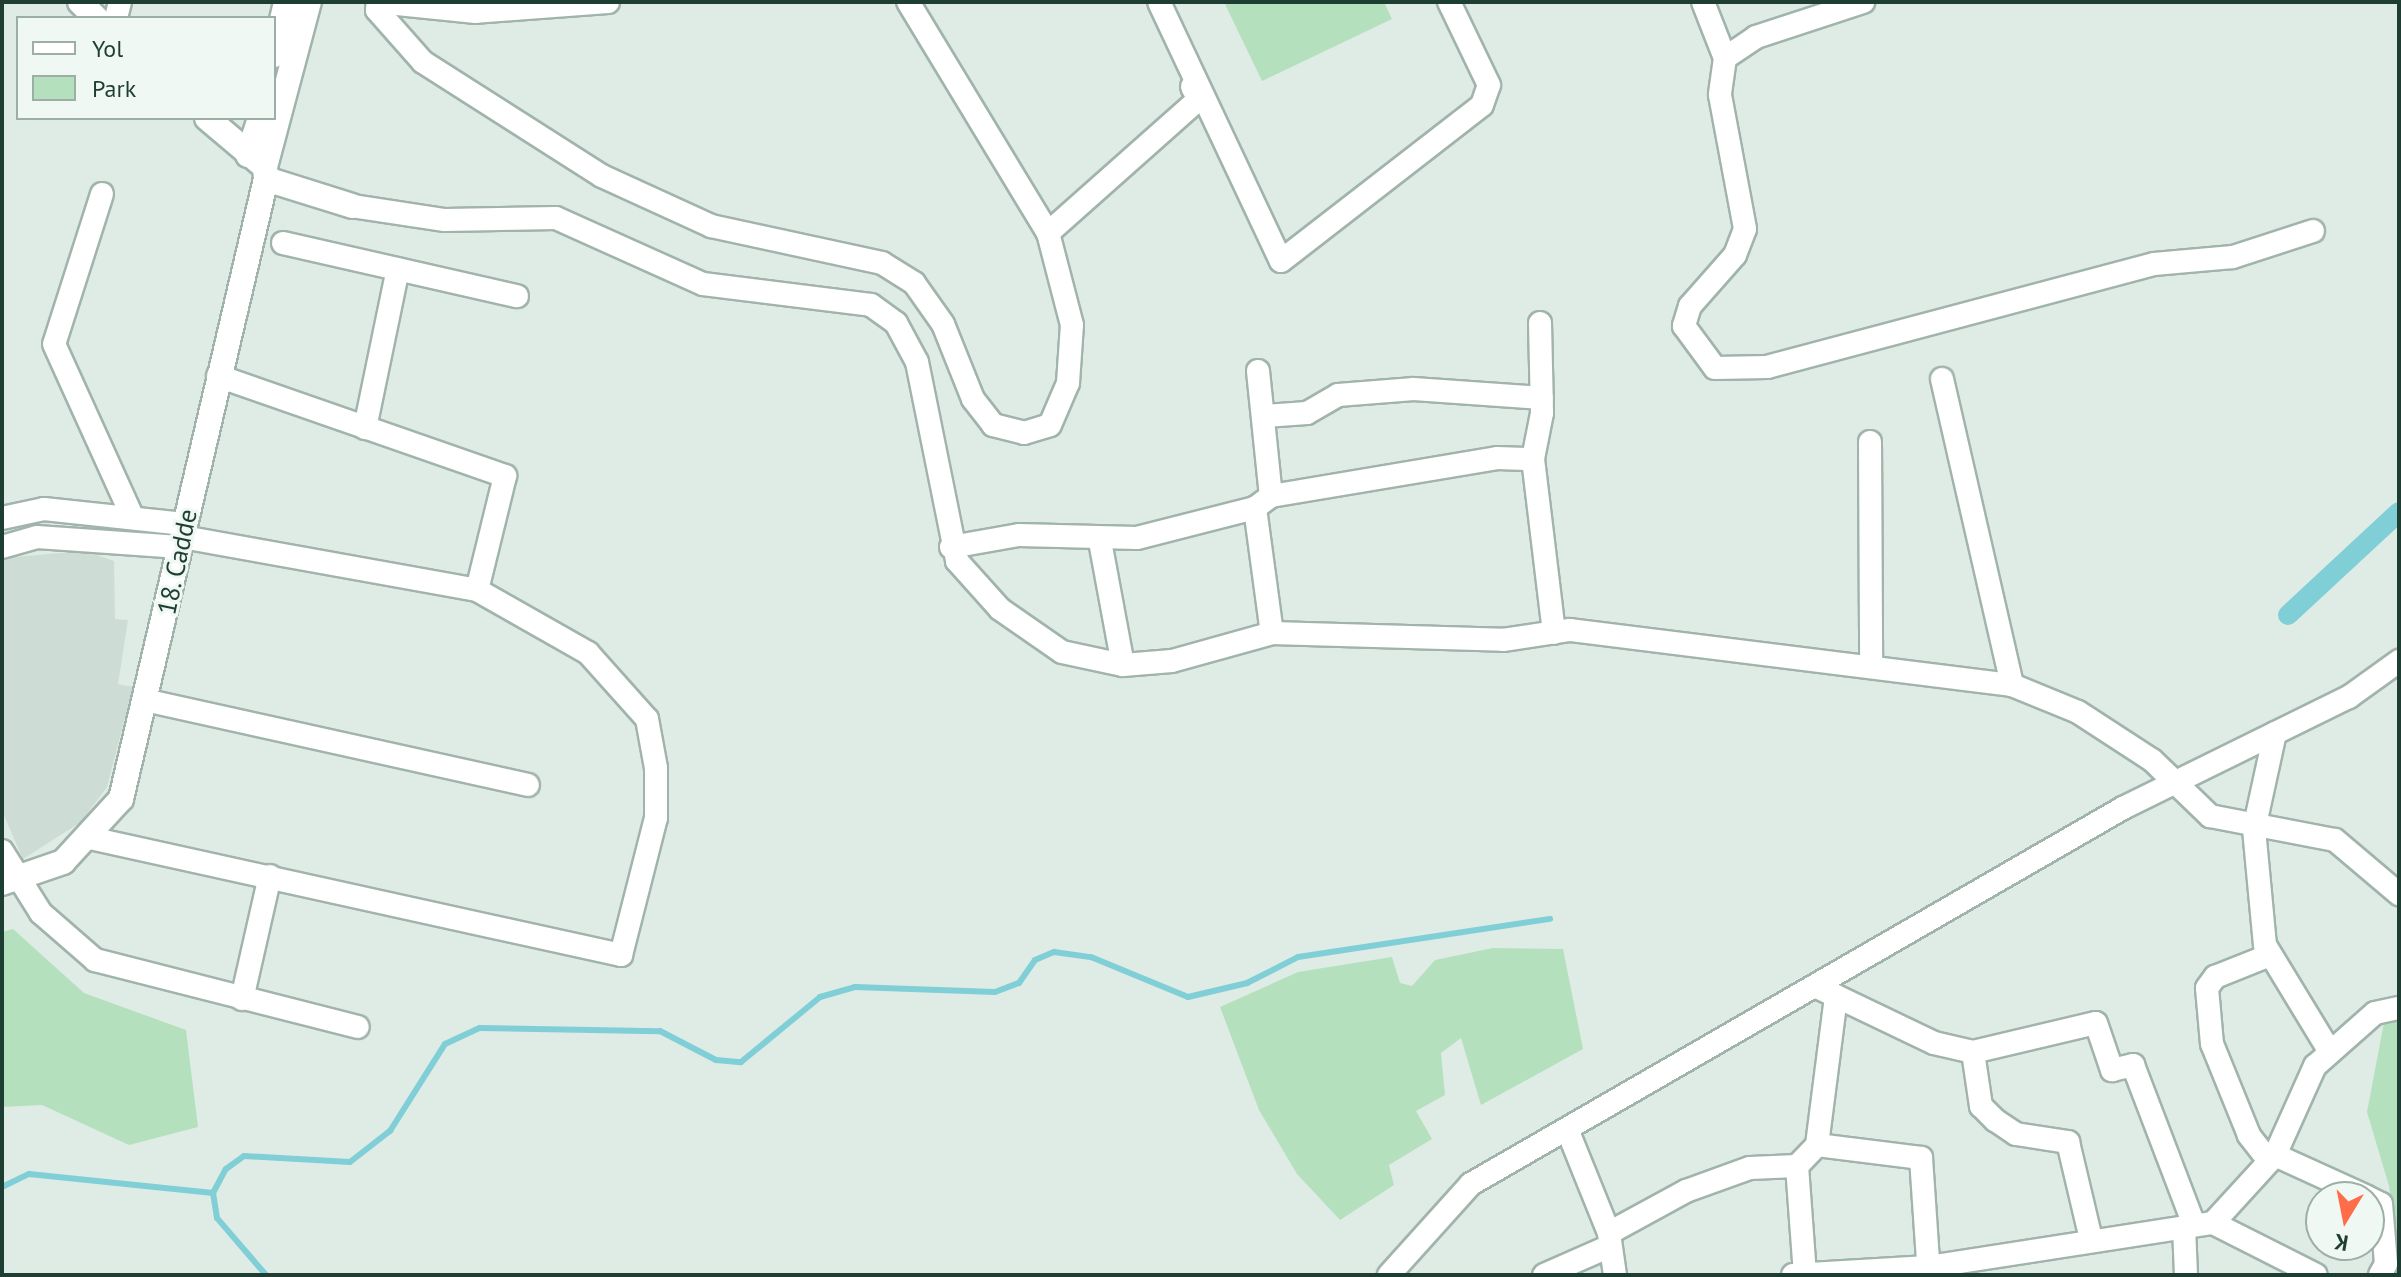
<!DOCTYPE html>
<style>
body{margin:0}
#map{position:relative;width:2401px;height:1277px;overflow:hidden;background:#dfece5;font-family:"PT Sans",sans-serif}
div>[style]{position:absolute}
.built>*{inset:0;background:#cddcd4}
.green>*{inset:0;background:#b5e0be}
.stream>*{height:6px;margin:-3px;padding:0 3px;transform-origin:3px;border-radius:3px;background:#80cfd7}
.canal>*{height:20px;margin:-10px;padding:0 10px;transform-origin:10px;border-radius:10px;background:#80cfd7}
.roads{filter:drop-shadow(2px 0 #a1b4ac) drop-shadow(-2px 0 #a1b4ac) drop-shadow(0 2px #a1b4ac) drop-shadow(0 -2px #a1b4ac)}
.minor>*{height:22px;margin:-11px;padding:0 11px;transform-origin:11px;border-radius:11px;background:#fff}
.tertiary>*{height:24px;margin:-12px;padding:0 12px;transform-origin:12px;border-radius:12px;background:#fff}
span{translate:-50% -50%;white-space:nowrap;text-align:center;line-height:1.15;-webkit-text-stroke:6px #f0f8f3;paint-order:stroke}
.street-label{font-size:26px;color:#1e3e33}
.frame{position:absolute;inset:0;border:4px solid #1e3e33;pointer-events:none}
.legend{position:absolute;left:16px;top:16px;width:260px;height:104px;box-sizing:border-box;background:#f0f8f3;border:2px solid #9caea6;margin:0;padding:10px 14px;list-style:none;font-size:24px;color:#1e3e33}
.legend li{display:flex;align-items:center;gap:16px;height:40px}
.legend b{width:40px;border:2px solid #9caea6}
.north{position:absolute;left:2305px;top:1181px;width:80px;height:80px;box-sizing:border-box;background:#f0f8f3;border:2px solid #9caea6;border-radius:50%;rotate:190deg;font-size:22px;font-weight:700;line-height:32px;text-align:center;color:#1e3e33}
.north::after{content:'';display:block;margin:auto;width:28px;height:36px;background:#ff6c4a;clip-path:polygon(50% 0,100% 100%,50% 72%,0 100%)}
</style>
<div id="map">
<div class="built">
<i style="clip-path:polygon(85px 551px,114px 561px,115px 619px,128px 620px,118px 684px,133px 687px,107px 787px,81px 822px,23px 859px,2px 811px,2px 558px)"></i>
</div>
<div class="green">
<i style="clip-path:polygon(1224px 2px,1384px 2px,1392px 19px,1262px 81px)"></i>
<i style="clip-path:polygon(13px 929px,84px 993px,186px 1030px,198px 1127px,129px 1145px,42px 1105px,2px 1107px,2px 932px)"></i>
<i style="clip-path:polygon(1493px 948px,1563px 949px,1583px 1049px,1481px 1105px,1461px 1038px,1441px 1053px,1445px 1095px,1416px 1111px,1432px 1139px,1389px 1165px,1394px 1185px,1340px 1220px,1297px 1174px,1259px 1110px,1220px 1007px,1298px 972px,1392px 957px,1400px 983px,1412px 986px,1435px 960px)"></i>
<i style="clip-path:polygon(2384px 1022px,2399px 1022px,2399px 1268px,2389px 1186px,2367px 1112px)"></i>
</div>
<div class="stream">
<i style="left:2px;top:1187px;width:30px;rotate:-26deg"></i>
<i style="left:29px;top:1174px;width:185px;rotate:5.9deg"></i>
<i style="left:266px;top:1275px;width:75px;rotate:-130.7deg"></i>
<i style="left:217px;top:1218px;width:25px;rotate:-99deg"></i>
<i style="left:213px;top:1193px;width:27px;rotate:-62deg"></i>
<i style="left:226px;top:1169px;width:22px;rotate:-36deg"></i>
<i style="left:244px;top:1156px;width:106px;rotate:3.2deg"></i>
<i style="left:350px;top:1162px;width:51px;rotate:-37.8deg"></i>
<i style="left:390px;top:1131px;width:103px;rotate:-57.7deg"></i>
<i style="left:445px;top:1044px;width:38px;rotate:-25deg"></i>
<i style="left:480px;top:1028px;width:180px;rotate:1deg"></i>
<i style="left:660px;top:1031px;width:63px;rotate:27.4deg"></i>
<i style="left:716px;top:1060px;width:25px;rotate:5deg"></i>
<i style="left:741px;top:1062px;width:102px;rotate:-39.4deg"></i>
<i style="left:820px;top:997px;width:36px;rotate:-16deg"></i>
<i style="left:855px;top:987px;width:140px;rotate:2deg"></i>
<i style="left:995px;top:992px;width:26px;rotate:-21deg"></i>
<i style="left:1019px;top:983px;width:28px;rotate:-55deg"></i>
<i style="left:1035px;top:960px;width:21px;rotate:-23deg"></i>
<i style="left:1054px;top:952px;width:37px;rotate:8deg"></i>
<i style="left:1091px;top:957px;width:105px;rotate:22.4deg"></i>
<i style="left:1188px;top:997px;width:61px;rotate:-13.3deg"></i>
<i style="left:1247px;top:983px;width:57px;rotate:-27deg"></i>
<i style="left:1298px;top:957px;width:255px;rotate:-8.6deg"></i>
</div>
<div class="canal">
<i style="left:2288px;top:615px;width:151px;rotate:-42.9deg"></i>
</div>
<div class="roads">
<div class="minor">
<i style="left:608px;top:2px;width:132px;rotate:175.7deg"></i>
<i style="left:476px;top:12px;width:99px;rotate:-174.2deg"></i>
<i style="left:378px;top:2px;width:8px;rotate:97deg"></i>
<i style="left:377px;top:10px;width:69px;rotate:48.5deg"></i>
<i style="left:423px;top:62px;width:212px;rotate:32.5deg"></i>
<i style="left:602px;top:176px;width:120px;rotate:24.6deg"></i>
<i style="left:711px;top:226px;width:175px;rotate:12.2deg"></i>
<i style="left:882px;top:263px;width:38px;rotate:32deg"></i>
<i style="left:914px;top:283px;width:50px;rotate:54.7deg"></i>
<i style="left:943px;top:324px;width:81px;rotate:68.2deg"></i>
<i style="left:973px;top:399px;width:33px;rotate:52deg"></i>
<i style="left:993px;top:425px;width:32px;rotate:14deg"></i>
<i style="left:1024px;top:433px;width:27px;rotate:-17deg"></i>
<i style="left:1050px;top:425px;width:46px;rotate:-66.8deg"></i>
<i style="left:1068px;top:383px;width:58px;rotate:-86.1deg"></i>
<i style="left:1072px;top:325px;width:95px;rotate:-104.6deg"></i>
<i style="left:1048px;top:233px;width:270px;rotate:-121.2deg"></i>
<i style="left:1159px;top:2px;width:286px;rotate:64.8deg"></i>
<i style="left:1281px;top:261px;width:254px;rotate:-37.8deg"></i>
<i style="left:1482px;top:105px;width:21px;rotate:-71deg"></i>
<i style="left:1489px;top:85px;width:92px;rotate:-115.7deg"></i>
<i style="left:1703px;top:2px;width:60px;rotate:68.6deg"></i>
<i style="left:1725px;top:58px;width:37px;rotate:-34deg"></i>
<i style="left:1756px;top:37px;width:113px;rotate:-18.1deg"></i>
<i style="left:116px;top:18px;width:16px;rotate:-76deg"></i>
<i style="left:1725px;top:58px;width:37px;rotate:98deg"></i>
<i style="left:1720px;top:95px;width:136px;rotate:79.4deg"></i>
<i style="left:1745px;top:229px;width:28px;rotate:111deg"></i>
<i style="left:1735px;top:255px;width:68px;rotate:131.4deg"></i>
<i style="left:1690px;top:306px;width:21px;rotate:107deg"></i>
<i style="left:1684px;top:326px;width:52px;rotate:53.6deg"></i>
<i style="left:1715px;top:368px;width:52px;rotate:-1.1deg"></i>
<i style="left:1767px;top:367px;width:400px;rotate:-14.9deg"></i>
<i style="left:2154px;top:264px;width:79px;rotate:-5.1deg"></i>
<i style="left:2233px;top:257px;width:84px;rotate:-18deg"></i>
<i style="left:102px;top:194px;width:157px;rotate:107.7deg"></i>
<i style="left:54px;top:344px;width:191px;rotate:65.6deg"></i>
<i style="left:352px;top:206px;width:94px;rotate:8.6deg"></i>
<i style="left:445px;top:220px;width:111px;rotate:-1deg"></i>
<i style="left:556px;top:218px;width:161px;rotate:24.2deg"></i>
<i style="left:703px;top:284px;width:169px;rotate:7.1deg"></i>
<i style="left:871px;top:305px;width:31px;rotate:36deg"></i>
<i style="left:896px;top:323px;width:44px;rotate:61.7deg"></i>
<i style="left:917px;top:362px;width:203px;rotate:78.6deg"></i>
<i style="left:957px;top:561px;width:64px;rotate:48.1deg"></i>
<i style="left:1000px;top:609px;width:75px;rotate:34.7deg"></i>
<i style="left:1062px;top:652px;width:62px;rotate:12deg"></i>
<i style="left:1123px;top:665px;width:49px;rotate:-4.7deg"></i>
<i style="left:1172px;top:661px;width:104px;rotate:-15.6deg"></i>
<i style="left:1272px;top:633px;width:231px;rotate:1.7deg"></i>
<i style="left:1503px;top:640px;width:68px;rotate:-8.5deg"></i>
<i style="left:1570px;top:630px;width:445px;rotate:7.1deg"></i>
<i style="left:2012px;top:685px;width:71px;rotate:22.2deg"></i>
<i style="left:2078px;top:712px;width:88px;rotate:33deg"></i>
<i style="left:2152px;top:760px;width:81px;rotate:44deg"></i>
<i style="left:2210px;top:816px;width:127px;rotate:10.9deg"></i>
<i style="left:2335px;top:840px;width:84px;rotate:40.2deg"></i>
<i style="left:1048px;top:233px;width:202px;rotate:-41.6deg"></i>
<i style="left:1199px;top:99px;width:14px;rotate:-120deg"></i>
<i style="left:283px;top:243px;width:240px;rotate:12.8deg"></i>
<i style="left:1540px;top:323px;width:90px;rotate:88.7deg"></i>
<i style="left:1542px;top:413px;width:47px;rotate:101.1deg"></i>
<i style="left:1533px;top:459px;width:175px;rotate:83.1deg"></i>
<i style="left:1258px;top:371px;width:126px;rotate:84.1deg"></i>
<i style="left:218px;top:376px;width:304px;rotate:19.2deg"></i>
<i style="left:505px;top:476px;width:117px;rotate:103.8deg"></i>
<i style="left:1942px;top:379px;width:314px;rotate:77.1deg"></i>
<i style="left:1265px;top:416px;width:42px;rotate:-4.1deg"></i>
<i style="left:1307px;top:413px;width:36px;rotate:-30deg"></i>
<i style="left:1338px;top:395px;width:76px;rotate:-4.5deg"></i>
<i style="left:1414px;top:389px;width:128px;rotate:4deg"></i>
<i style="left:365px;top:428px;width:162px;rotate:-78.3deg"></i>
<i style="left:1870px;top:442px;width:223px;rotate:89.7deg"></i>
<i style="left:1255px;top:508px;width:126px;rotate:82.3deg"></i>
<i style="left:2px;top:518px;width:43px;rotate:-12.1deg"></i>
<i style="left:44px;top:509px;width:141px;rotate:6.1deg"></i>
<i style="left:1100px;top:541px;width:126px;rotate:79.5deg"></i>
<i style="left:2px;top:547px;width:36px;rotate:-16deg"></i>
<i style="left:37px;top:537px;width:143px;rotate:4deg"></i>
<i style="left:951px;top:547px;width:69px;rotate:-10deg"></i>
<i style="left:1019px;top:535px;width:118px;rotate:1.5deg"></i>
<i style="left:1137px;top:538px;width:122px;rotate:-14.3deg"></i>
<i style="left:1255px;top:508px;width:20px;rotate:-37deg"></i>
<i style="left:1271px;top:496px;width:229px;rotate:-9.5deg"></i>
<i style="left:1497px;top:458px;width:36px;rotate:2deg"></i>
<i style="left:149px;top:701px;width:388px;rotate:12.5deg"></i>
<i style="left:2275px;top:733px;width:98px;rotate:102.3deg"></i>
<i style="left:2254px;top:829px;width:117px;rotate:84.6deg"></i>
<i style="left:2265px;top:945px;width:125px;rotate:58.7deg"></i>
<i style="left:90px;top:838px;width:544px;rotate:12.43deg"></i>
<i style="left:621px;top:955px;width:141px;rotate:-75.7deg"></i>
<i style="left:656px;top:818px;width:50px;rotate:-90deg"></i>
<i style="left:656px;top:768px;width:50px;rotate:-100.4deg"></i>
<i style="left:647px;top:719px;width:89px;rotate:-131.8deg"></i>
<i style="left:588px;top:653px;width:128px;rotate:-150.4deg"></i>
<i style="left:477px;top:590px;width:300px;rotate:-169.8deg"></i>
<i style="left:2px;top:851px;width:73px;rotate:57.8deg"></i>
<i style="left:41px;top:913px;width:72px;rotate:41deg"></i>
<i style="left:95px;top:960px;width:271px;rotate:14.3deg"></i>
<i style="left:1815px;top:986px;width:132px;rotate:25.6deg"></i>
<i style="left:1934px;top:1043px;width:40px;rotate:13deg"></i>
<i style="left:1973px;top:1052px;width:126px;rotate:-13.3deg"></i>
<i style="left:2096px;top:1023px;width:50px;rotate:71.2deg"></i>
<i style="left:2112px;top:1070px;width:22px;rotate:-13deg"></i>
<i style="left:2133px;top:1065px;width:171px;rotate:69.1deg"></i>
<i style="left:242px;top:999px;width:126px;rotate:-77.2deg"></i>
<i style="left:1973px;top:1052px;width:55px;rotate:81.6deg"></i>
<i style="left:1981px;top:1106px;width:20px;rotate:45deg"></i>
<i style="left:1995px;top:1120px;width:25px;rotate:34deg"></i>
<i style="left:2016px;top:1134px;width:53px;rotate:8.7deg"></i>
<i style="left:2068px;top:1142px;width:100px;rotate:76.7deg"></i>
<i style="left:1567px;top:1129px;width:112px;rotate:68deg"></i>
<i style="left:1609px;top:1233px;width:42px;rotate:81.9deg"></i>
<i style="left:1817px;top:1145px;width:105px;rotate:7.1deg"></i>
<i style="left:1921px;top:1158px;width:117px;rotate:86.1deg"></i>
<i style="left:2275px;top:1155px;width:101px;rotate:24.5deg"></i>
<i style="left:2269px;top:1161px;width:33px;rotate:-128deg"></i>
<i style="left:2249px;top:1135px;width:98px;rotate:-112.1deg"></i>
<i style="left:2212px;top:1044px;width:56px;rotate:-95.1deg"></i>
<i style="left:2207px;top:988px;width:14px;rotate:-54deg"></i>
<i style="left:2215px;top:977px;width:59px;rotate:-21.8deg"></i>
<i style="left:1797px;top:1166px;width:109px;rotate:85.8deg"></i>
<i style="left:2369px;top:1198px;width:13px;rotate:27deg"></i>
<i style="left:2381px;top:1204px;width:60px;rotate:85.2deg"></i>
<i style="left:2386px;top:1264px;width:13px;rotate:119deg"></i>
<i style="left:2213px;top:1223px;width:92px;rotate:-47.6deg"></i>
<i style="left:2275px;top:1155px;width:98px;rotate:-65.8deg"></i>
<i style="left:2315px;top:1066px;width:80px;rotate:-41.5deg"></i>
<i style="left:2375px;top:1013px;width:25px;rotate:-12deg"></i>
<i style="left:2184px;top:1227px;width:48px;rotate:87.6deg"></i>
<i style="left:1609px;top:1233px;width:88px;rotate:-28.6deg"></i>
<i style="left:1686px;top:1191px;width:68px;rotate:-19.8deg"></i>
<i style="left:1750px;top:1168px;width:47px;rotate:-2.4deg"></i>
<i style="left:1797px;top:1166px;width:29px;rotate:-46deg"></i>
<i style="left:1817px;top:1145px;width:150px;rotate:-82.7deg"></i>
<i style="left:1389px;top:1275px;width:122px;rotate:-48deg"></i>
<i style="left:1471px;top:1184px;width:753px;rotate:-29.97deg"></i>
<i style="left:2123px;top:808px;width:252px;rotate:-26.2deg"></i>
<i style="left:2349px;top:697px;width:62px;rotate:-35.8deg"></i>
<i style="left:1544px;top:1275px;width:72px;rotate:-23.7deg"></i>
<i style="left:1793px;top:1275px;width:135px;rotate:-3.4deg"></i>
<i style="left:1928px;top:1267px;width:288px;rotate:-8.8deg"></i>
<i style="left:2213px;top:1223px;width:115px;rotate:26.8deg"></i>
</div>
<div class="tertiary">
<i style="left:80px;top:2px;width:23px;rotate:45deg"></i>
<i style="left:274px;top:55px;width:54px;rotate:-77.2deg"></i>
<i style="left:207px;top:118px;width:76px;rotate:40.2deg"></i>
<i style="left:265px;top:167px;width:12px;rotate:85deg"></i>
<i style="left:266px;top:179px;width:90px;rotate:17.4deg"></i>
<i style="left:248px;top:155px;width:39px;rotate:-72deg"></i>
<i style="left:265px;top:167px;width:171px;rotate:-75.1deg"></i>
<i style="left:2px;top:883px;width:65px;rotate:-19deg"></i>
<i style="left:63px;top:862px;width:86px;rotate:-47.4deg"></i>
<i style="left:121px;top:799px;width:637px;rotate:-76.84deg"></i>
</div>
</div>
<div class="street-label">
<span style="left:177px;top:562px;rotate:-78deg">18. Cadde</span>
</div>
<div class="frame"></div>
<ul class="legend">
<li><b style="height:10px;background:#fff"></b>Yol</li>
<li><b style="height:22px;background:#b5e0be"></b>Park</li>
</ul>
<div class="north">K</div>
</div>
